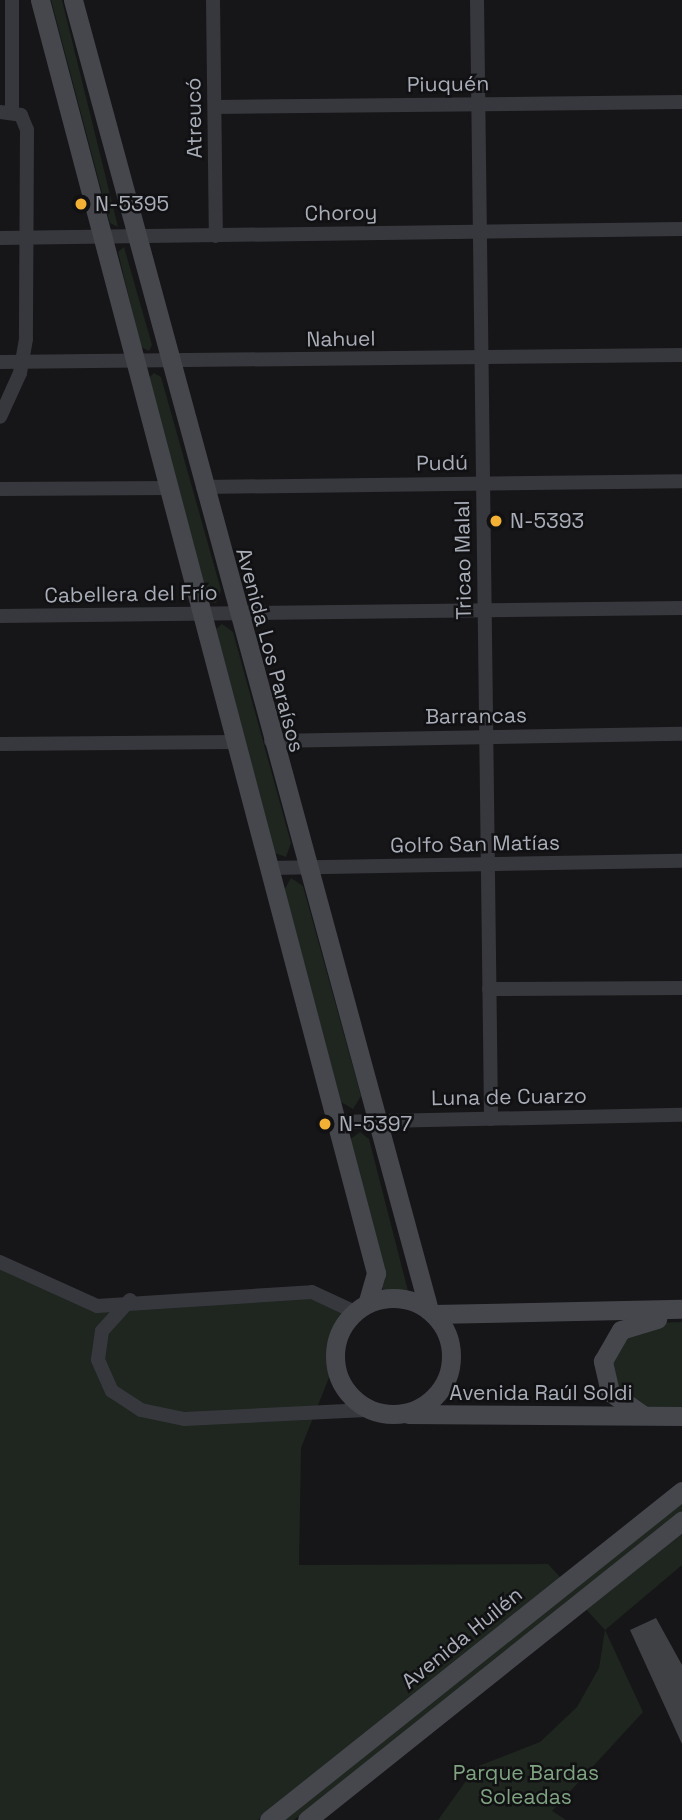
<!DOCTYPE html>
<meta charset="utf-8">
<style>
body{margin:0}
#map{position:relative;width:682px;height:1820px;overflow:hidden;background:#161618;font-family:"Space Grotesk",sans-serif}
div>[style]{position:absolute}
.green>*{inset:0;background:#1e261f}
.building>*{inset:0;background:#404145}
.minor>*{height:14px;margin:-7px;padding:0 7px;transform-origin:7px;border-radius:7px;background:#37383d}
.secondary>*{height:19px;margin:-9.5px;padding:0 9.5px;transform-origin:9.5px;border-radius:9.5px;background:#45474d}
.secondary>.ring{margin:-9.5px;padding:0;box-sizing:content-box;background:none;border:19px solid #45474d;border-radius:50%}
.dots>*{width:19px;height:19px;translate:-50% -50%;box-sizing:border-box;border:4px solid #111113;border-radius:50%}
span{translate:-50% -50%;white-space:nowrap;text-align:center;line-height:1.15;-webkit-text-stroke:5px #111113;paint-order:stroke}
.street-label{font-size:21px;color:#a8adb8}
.poi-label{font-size:21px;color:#a8adb8}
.left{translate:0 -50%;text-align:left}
.park-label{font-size:21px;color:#7fa381}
</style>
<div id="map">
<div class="green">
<i style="clip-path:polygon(51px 0,62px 0,118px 227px,110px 223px)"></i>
<i style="clip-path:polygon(124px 247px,152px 345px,149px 351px,141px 347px,118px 252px)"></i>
<i style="clip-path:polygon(154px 373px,161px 377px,221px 590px,216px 603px,208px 602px,149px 378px)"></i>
<i style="clip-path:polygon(222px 624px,233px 632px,291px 843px,286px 857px,275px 853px,216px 629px)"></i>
<i style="clip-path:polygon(291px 878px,303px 886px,361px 1096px,353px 1109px,341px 1102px,284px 890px)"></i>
<i style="clip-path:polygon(360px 1132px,369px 1139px,408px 1291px,383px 1290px,349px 1140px)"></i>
<i style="clip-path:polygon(0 1262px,84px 1302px,312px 1292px,355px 1312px,301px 1448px,299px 1565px,548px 1564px,561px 1578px,258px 1820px,0 1820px)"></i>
<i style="clip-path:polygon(682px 1322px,682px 1407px,640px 1408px,611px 1387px,614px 1343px,652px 1323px)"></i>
<i style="clip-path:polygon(682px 1499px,682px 1512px,294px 1820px,280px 1820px)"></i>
<i style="clip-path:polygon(682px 1530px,682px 1565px,605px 1630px,643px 1712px,552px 1811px,566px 1820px,438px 1820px,476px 1767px,540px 1742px,577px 1707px,599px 1668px,605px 1630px,584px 1607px)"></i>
</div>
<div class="building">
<i style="clip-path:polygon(656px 1618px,682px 1665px,682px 1744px,630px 1630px)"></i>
</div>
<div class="minor">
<i style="left:12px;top:0;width:113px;rotate:90deg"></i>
<i style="left:213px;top:0;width:236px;rotate:89.3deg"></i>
<i style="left:477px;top:0;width:1119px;rotate:89.28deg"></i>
<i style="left:215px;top:107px;width:467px;rotate:-0.6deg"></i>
<i style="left:0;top:112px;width:21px;rotate:8deg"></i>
<i style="left:21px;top:115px;width:16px;rotate:68deg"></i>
<i style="left:27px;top:130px;width:209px;rotate:90.3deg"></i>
<i style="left:26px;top:339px;width:35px;rotate:100deg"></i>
<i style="left:20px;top:373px;width:48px;rotate:114.4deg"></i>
<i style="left:0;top:238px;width:682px;rotate:-0.76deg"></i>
<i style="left:0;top:362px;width:682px;rotate:-0.59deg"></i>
<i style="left:203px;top:487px;width:479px;rotate:-0.7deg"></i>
<i style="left:0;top:489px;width:169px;rotate:-0.3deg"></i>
<i style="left:0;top:616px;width:682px;rotate:-0.67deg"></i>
<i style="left:271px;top:741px;width:411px;rotate:-1deg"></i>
<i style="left:0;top:744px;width:236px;rotate:-0.5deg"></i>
<i style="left:269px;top:868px;width:413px;rotate:-1deg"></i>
<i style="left:489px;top:989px;width:193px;rotate:-0.3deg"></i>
<i style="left:336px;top:1122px;width:346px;rotate:-1.2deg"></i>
<i style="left:0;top:1262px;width:107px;rotate:24.4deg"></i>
<i style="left:97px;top:1306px;width:215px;rotate:-3.7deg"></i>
<i style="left:312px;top:1292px;width:47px;rotate:24.9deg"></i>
<i style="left:130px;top:1300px;width:42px;rotate:132.1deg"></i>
<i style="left:102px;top:1331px;width:29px;rotate:98deg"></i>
<i style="left:98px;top:1360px;width:34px;rotate:66deg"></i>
<i style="left:112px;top:1391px;width:35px;rotate:33deg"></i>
<i style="left:141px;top:1410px;width:44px;rotate:11.8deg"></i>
<i style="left:184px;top:1419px;width:187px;rotate:-2.8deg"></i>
</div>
<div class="secondary">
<i style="left:40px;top:0;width:1317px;rotate:75.21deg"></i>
<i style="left:376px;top:1273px;width:32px;rotate:106deg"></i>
<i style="left:73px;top:0;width:1358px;rotate:74.8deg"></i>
<i class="ring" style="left:335px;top:1298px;width:97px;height:97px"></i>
<i style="left:433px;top:1314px;width:249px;rotate:-1.2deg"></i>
<i style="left:408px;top:1414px;width:274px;rotate:0.4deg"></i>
<i style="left:643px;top:1415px;width:40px;rotate:-145.1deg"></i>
<i style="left:610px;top:1392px;width:32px;rotate:-103deg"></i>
<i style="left:603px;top:1361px;width:36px;rotate:-60deg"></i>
<i style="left:621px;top:1330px;width:38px;rotate:-17deg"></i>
<i style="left:269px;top:1820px;width:528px;rotate:-38.54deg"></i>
<i style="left:307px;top:1820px;width:480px;rotate:-38.6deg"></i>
</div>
<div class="dots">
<i style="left:81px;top:204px;background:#f2b134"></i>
<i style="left:496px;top:521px;background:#f2b134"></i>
<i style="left:325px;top:1124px;background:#f2b134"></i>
</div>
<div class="street-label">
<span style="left:448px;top:84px;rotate:-1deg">Piuquén</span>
<span style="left:194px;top:118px;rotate:-91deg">Atreucó</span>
<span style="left:341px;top:213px;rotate:-1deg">Choroy</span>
<span style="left:341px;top:339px;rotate:-1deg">Nahuel</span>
<span style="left:442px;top:463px;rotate:-1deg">Pudú</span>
<span style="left:463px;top:560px;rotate:-91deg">Tricao Malal</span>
<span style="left:131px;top:594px;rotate:-1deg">Cabellera del Frío</span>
<span style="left:270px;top:650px;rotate:75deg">Avenida Los Paraísos</span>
<span style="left:476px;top:716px;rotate:-1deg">Barrancas</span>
<span style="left:475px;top:844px;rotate:-1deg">Golfo San Matías</span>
<span style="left:509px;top:1097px;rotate:-1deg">Luna de Cuarzo</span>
<span style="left:541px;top:1393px">Avenida Raúl Soldi</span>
<span style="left:462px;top:1638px;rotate:-39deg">Avenida Huilén</span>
</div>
<div class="poi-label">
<span class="left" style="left:95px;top:204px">N-5395</span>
<span class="left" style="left:510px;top:521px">N-5393</span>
<span class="left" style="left:339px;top:1124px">N-5397</span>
</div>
<div class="park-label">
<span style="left:526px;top:1785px">Parque Bardas<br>Soleadas</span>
</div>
</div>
